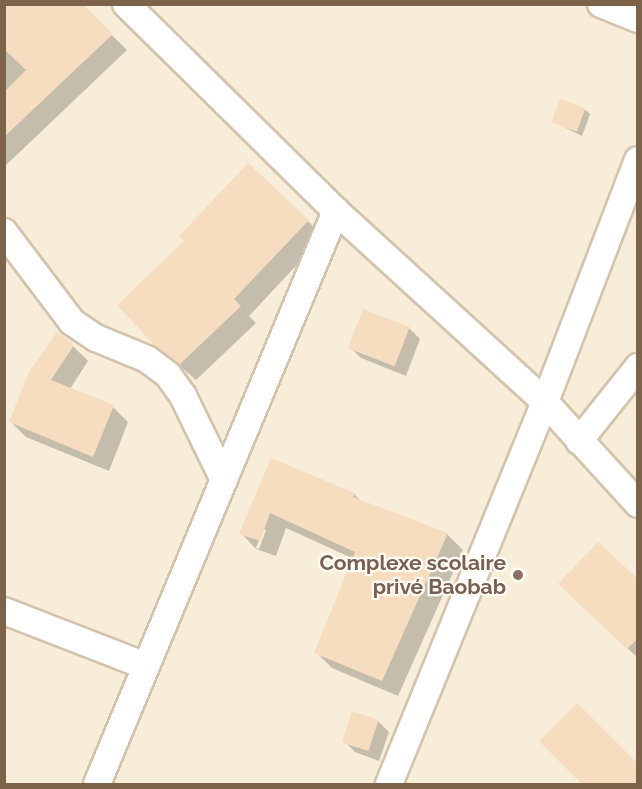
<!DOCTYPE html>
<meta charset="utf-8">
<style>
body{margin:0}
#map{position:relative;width:642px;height:789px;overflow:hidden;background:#fef9ea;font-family:Raleway,sans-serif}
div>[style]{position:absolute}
.residential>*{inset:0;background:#f7edd8;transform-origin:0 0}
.shadow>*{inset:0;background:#0003}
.building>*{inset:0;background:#f6ddbf;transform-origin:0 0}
.roads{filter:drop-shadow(2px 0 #d3c3ad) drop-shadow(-2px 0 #d3c3ad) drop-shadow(0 2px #d3c3ad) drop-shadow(0 -2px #d3c3ad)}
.street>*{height:26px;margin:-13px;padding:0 13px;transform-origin:13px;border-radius:13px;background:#fff}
.dots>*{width:16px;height:16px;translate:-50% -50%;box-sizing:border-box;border:3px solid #fffcf2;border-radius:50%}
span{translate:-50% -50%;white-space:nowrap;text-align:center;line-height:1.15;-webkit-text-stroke:4.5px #fffcf2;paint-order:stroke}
.education-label{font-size:21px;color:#785e54;font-weight:700}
.right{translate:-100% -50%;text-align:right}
.frame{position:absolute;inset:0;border:6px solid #7d634a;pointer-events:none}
</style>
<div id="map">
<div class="residential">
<i style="left:5px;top:5px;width:632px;height:779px"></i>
</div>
<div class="shadow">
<i style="clip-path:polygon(4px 4px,85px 9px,127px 50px,4px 167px)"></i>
<i style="clip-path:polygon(584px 109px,590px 114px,582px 136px,554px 122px)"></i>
<i style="clip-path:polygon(308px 221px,323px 237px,249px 316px,256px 323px,196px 380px,157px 346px)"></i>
<i style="clip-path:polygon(409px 328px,420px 339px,406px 376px,361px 358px,350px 347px)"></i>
<i style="clip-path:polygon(73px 346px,88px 361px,70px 389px,113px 407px,128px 422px,109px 471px,26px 437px,11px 422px)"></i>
<i style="clip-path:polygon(evenodd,271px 460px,354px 494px,362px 502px,447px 534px,463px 550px,398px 696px,332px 668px,316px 652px,354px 559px,286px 528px,276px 556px,256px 549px,241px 533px,271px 460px,263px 529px,266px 530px,259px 549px,256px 548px,263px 529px)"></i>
<i style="clip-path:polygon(638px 581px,638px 658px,576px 600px)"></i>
<i style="clip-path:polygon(378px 721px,389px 732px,379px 761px,355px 752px,344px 741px)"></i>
<i style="clip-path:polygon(541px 741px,638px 766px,638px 784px,584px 784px)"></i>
</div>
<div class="building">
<i style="clip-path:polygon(4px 4px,83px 4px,113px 34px,4px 137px,4px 92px,26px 70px,4px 49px)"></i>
<i style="left:560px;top:99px;width:27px;height:25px;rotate:20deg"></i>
<i style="clip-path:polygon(248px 163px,309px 220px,234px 299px,241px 306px,179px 365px,156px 347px,117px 305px,184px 241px,179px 236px)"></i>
<i style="left:363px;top:309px;width:50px;height:42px;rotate:21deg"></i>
<i style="clip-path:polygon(57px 332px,74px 345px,51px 380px,114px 405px,93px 457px,9px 422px,29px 372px)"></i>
<i style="clip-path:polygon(271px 458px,355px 493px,353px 497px,448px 533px,382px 681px,314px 653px,355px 552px,270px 513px,260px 541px,239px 534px)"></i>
<i style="clip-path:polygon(598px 542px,638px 579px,638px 638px,627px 649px,558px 584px)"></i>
<i style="clip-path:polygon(577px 703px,638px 764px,638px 784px,582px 784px,539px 741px)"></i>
<i style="left:352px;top:711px;width:28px;height:33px;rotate:18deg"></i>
</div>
<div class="roads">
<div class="street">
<i style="left:126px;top:4px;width:295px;rotate:44.6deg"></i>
<i style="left:336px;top:211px;width:283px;rotate:42.4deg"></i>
<i style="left:545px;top:402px;width:138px;rotate:47.6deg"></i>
<i style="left:601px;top:4px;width:40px;rotate:22deg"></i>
<i style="left:4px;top:232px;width:113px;rotate:52.9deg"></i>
<i style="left:72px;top:322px;width:29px;rotate:34deg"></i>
<i style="left:96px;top:338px;width:55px;rotate:22.4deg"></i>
<i style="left:147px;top:359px;width:26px;rotate:37deg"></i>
<i style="left:168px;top:375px;width:26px;rotate:54deg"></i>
<i style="left:183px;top:396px;width:93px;rotate:64deg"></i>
<i style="left:579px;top:441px;width:95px;rotate:-51.4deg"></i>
<i style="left:4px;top:611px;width:152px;rotate:21.2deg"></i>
<i style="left:97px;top:784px;width:621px;rotate:-67.36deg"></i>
<i style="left:389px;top:784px;width:413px;rotate:-67.8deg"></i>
<i style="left:545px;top:402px;width:259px;rotate:-69deg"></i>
</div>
</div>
<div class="dots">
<i style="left:518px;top:575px;background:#8d6e63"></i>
</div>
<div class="education-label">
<span class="right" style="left:506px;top:575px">Complexe scolaire<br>privé Baobab</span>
</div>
<div class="frame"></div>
</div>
